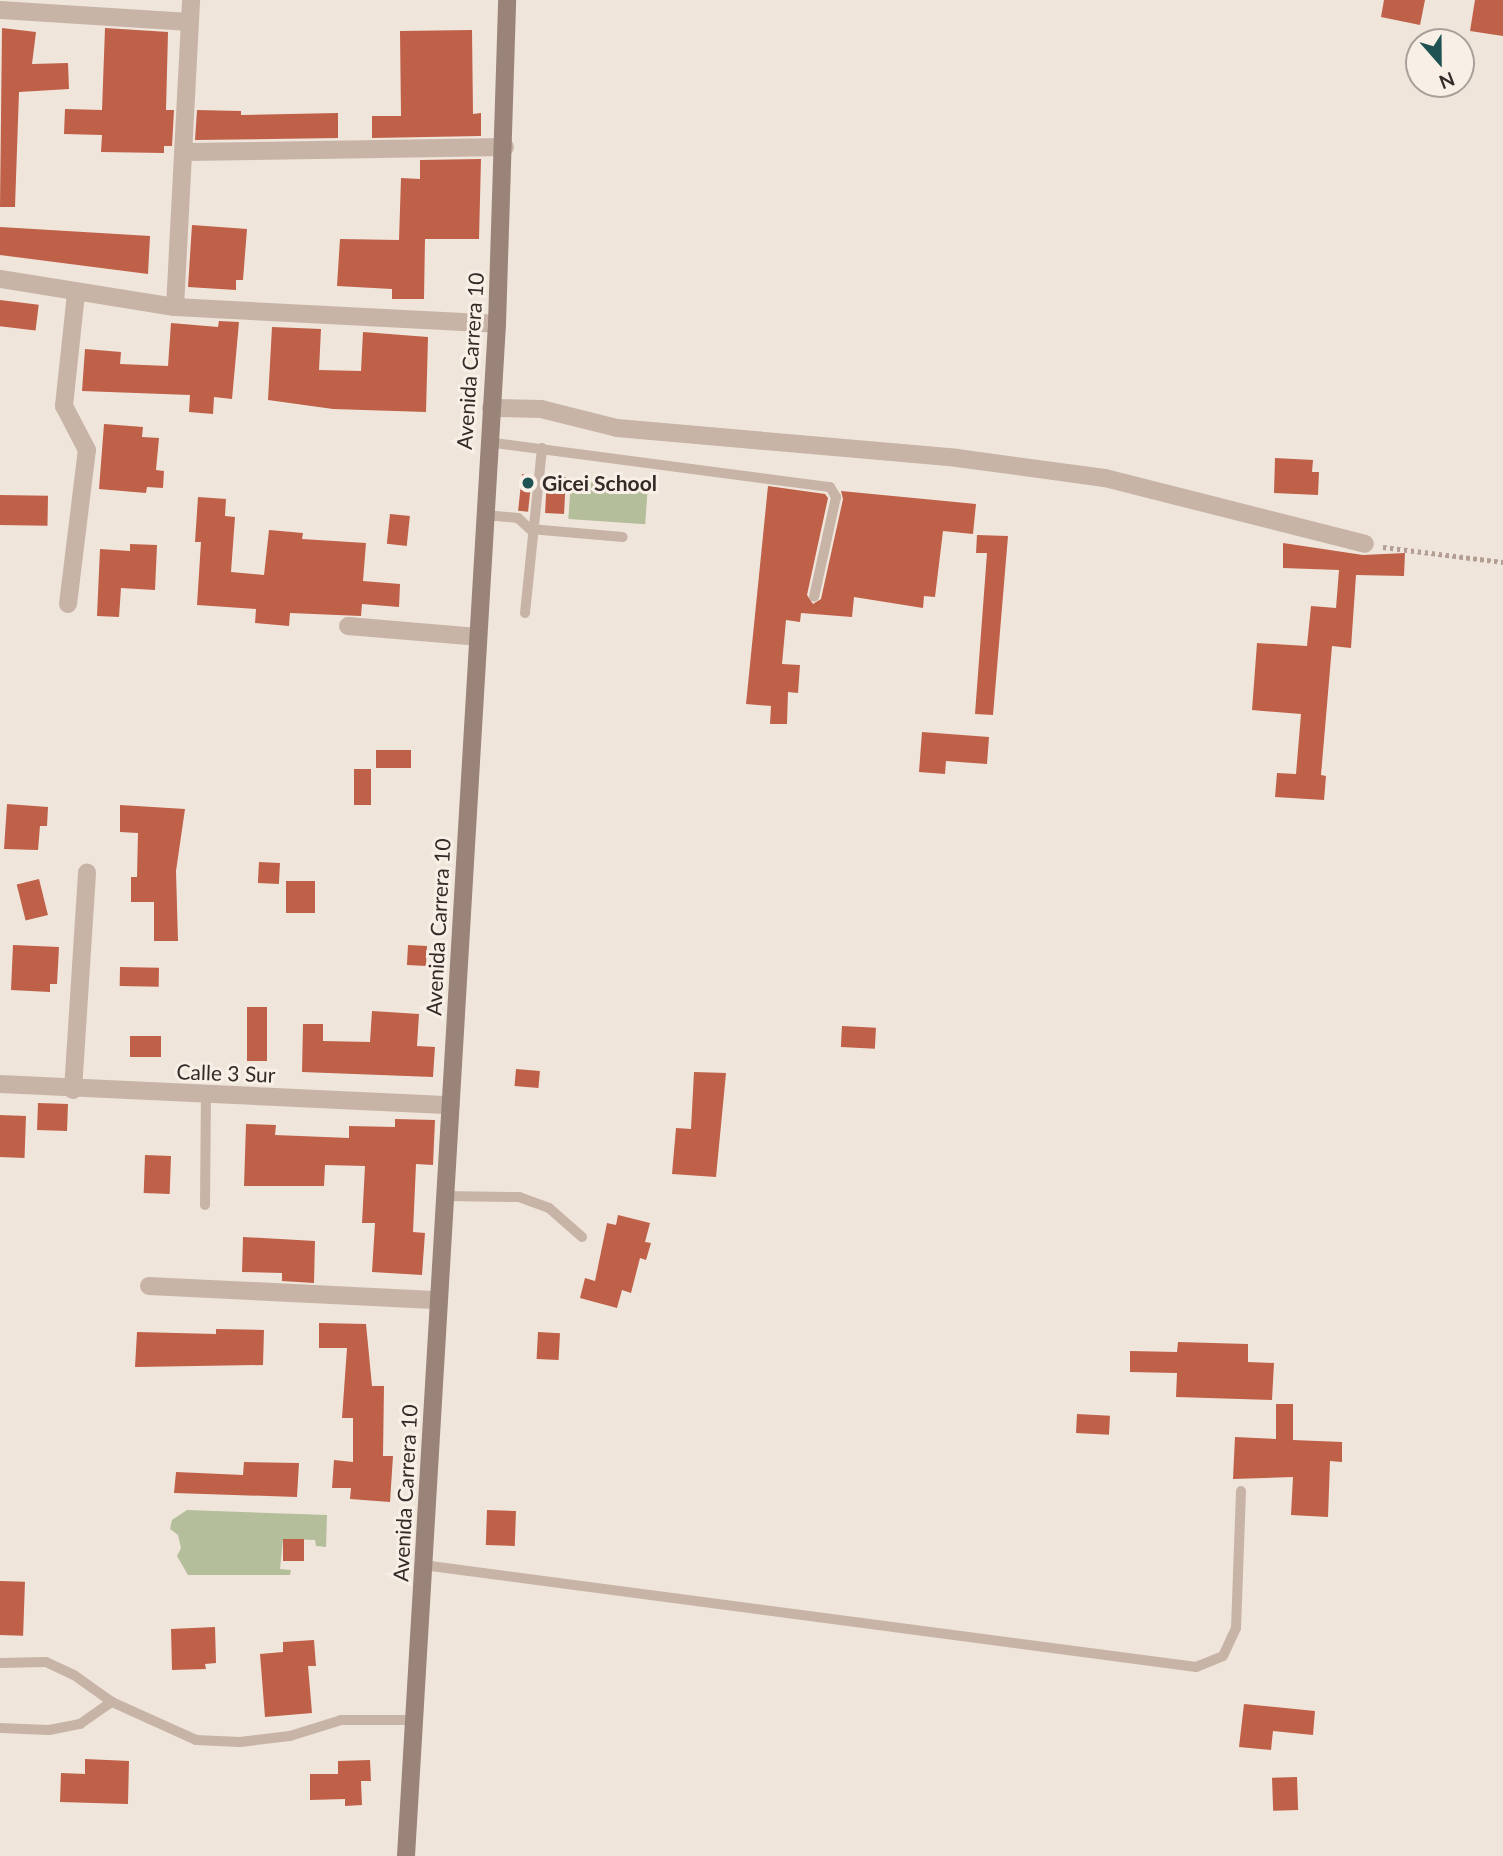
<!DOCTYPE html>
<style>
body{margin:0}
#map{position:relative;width:1503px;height:1856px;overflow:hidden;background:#f0e5da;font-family:Lato,sans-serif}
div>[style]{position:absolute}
.green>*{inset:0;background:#b4be9b;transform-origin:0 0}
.building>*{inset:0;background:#bf6049;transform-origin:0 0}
.path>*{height:4.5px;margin-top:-2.25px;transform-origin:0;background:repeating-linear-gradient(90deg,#b39e91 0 3.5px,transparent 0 7px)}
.lane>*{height:10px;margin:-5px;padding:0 5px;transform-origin:5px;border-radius:5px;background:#c7b4a7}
.street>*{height:18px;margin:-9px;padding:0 9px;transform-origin:9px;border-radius:9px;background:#c7b4a7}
.secondary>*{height:18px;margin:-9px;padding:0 9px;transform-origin:9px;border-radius:9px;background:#9a8378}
.dots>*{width:19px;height:19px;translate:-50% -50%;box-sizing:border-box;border:4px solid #f8efe6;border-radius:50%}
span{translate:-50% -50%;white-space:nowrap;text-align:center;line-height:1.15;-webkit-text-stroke:6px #f8efe6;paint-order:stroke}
.street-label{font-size:21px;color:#342a27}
.poi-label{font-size:21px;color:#342a27;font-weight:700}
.left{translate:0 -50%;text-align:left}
.north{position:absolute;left:1405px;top:28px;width:70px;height:70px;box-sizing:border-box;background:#f8efe6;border:2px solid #aaa09a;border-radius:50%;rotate:159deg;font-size:19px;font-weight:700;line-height:28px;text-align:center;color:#342a27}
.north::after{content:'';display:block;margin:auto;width:24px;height:32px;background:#1f5253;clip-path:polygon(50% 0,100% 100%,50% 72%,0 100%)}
</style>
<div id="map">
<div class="green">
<i style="left:571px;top:481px;width:77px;height:38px;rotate:4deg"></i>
<i style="clip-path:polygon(187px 1510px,327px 1515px,326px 1547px,316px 1546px,315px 1540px,283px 1539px,280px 1569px,291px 1570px,290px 1575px,188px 1575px,177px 1556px,181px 1548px,178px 1535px,170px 1529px,172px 1520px)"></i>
</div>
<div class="building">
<i style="clip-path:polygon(1384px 0,1425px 0,1420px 25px,1381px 17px)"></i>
<i style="clip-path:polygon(1475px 0,1503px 0,1503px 36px,1470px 31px)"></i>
<i style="clip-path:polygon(2px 28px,36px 32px,32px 64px,68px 63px,69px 89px,19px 92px,15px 207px,0 207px)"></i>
<i style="clip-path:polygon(105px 28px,168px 32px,166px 110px,174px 110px,172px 146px,164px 146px,164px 153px,101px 152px,102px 135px,64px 134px,65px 109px,102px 110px)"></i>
<i style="clip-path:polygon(472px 30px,473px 114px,481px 113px,481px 136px,372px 138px,372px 116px,401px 116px,400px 31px)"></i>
<i style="clip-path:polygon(197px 110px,241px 111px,241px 115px,338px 113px,338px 138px,195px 140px)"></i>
<i style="clip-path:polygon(481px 159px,479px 239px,425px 239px,424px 299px,392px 299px,392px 289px,337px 286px,340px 239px,399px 240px,401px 178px,420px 179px,420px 160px)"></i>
<i style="clip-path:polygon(192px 225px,247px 229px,243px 280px,236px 280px,236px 290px,188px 287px)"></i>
<i style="clip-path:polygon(0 227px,150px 236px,148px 274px,0 255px)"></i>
<i style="left:0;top:300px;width:39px;height:26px;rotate:7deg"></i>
<i style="clip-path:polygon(219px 321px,239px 322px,232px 399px,214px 397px,213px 414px,189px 412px,190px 395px,82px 391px,85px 349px,121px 352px,120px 364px,168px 366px,171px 323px,218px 327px)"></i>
<i style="clip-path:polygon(272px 327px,321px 329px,319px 370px,361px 371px,363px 332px,428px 337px,426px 412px,333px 409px,268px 400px)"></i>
<i style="clip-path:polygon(104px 424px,143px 427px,142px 437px,159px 438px,156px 470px,164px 471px,163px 488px,147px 487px,146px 493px,99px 489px)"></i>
<i style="clip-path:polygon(1275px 458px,1313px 460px,1312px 472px,1319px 472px,1318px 495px,1274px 493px)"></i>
<i style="left:522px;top:474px;width:10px;height:37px;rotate:6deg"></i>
<i style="left:547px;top:476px;width:19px;height:37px;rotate:3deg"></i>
<i style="clip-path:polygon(768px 486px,825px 494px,828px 498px,807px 595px,813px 604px,821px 599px,843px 499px,841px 491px,976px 504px,973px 534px,943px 531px,935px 597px,924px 596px,923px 608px,854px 597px,852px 617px,801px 613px,800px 622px,786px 620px,782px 664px,800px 665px,798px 693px,788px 692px,787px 724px,770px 724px,771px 706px,746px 704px)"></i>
<i style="left:0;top:495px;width:48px;height:30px;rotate:1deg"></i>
<i style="clip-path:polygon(198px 497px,226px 499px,225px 516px,235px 517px,231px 572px,264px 575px,269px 530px,303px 533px,302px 539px,366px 543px,363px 581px,400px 584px,399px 607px,362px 604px,361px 616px,290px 613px,289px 626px,255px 623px,256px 609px,197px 605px,201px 542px,195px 542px)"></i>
<i style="left:390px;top:514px;width:20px;height:30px;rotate:6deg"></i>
<i style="clip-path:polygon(977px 535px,1008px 536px,993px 715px,975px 714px,987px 553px,976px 553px)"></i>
<i style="clip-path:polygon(1283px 543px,1363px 555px,1405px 553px,1404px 576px,1356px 575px,1351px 648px,1332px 646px,1321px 775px,1326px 776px,1324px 800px,1275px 797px,1277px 773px,1296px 774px,1301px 714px,1252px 710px,1257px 643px,1307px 646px,1311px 606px,1336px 608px,1339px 570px,1283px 568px)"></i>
<i style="clip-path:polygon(130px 544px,157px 545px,155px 590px,121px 588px,119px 617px,97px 616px,100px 549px,130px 551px)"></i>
<i style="clip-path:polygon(922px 732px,989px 737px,987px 764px,946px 761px,945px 774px,919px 772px)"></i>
<i style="left:376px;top:750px;width:35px;height:18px"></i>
<i style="left:354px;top:769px;width:17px;height:36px"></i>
<i style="clip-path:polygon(7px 804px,48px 807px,47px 826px,40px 826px,38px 850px,4px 849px)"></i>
<i style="clip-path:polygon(120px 805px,185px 809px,176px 871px,178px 941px,154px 941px,154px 902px,131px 902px,131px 877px,137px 877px,138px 833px,120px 832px)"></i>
<i style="left:259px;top:862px;width:21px;height:21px;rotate:3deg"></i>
<i style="left:39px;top:879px;width:37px;height:23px;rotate:76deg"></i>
<i style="left:286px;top:881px;width:29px;height:32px"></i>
<i style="clip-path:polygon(13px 945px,59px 947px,57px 984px,50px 984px,50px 992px,11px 990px)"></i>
<i style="left:408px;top:945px;width:19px;height:20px;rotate:3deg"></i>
<i style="left:120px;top:967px;width:39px;height:19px;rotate:1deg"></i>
<i style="left:247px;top:1007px;width:20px;height:54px"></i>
<i style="clip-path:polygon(372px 1011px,419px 1014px,417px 1046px,435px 1047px,433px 1077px,302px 1072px,303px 1024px,323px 1024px,323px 1041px,370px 1042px)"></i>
<i style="left:842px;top:1026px;width:34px;height:21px;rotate:3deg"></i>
<i style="left:130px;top:1036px;width:31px;height:21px"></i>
<i style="left:516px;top:1069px;width:24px;height:17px;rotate:5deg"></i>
<i style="clip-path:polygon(694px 1072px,726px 1073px,716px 1177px,672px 1174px,676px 1128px,691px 1129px)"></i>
<i style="left:38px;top:1103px;width:30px;height:27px;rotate:2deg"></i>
<i style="left:0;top:1115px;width:26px;height:42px;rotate:2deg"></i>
<i style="clip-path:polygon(395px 1119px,435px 1120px,433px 1165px,416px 1164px,413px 1232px,425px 1233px,422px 1275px,372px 1272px,375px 1223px,362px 1223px,365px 1166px,325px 1165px,324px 1186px,244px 1186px,246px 1124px,276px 1125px,275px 1135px,349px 1138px,349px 1126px,395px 1127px)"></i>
<i style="left:145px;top:1155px;width:26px;height:38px;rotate:2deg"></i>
<i style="clip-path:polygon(618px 1215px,650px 1223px,645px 1242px,651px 1243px,646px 1260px,640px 1258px,631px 1293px,622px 1290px,617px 1308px,580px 1298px,585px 1278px,595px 1281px,607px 1223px,616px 1225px)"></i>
<i style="clip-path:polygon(243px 1237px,315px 1241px,314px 1283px,282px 1281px,282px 1273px,242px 1272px)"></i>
<i style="clip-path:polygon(319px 1323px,366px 1324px,372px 1386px,384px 1386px,383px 1456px,393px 1456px,390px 1502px,350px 1499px,351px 1488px,332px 1488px,334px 1460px,353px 1462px,353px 1418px,342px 1418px,347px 1348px,319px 1348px)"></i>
<i style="clip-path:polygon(216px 1329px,264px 1330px,263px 1365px,135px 1367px,137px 1332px,216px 1334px)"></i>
<i style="left:538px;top:1332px;width:22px;height:27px;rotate:3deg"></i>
<i style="clip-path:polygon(1178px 1342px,1248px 1344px,1248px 1362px,1274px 1363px,1272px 1400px,1176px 1397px,1177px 1373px,1130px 1372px,1130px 1351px,1177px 1352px)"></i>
<i style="clip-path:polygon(1276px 1404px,1293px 1404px,1293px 1440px,1342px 1442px,1342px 1462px,1330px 1461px,1328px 1517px,1291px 1515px,1293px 1477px,1233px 1479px,1235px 1437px,1276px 1439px)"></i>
<i style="left:1077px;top:1414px;width:33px;height:19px;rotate:3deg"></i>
<i style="clip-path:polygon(244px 1462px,299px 1463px,297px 1497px,174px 1493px,176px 1472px,243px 1475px)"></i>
<i style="left:487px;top:1510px;width:29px;height:35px;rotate:2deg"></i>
<i style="left:283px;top:1539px;width:21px;height:22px"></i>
<i style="left:0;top:1581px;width:25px;height:54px;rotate:2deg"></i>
<i style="clip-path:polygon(215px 1627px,216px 1663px,205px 1664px,206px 1669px,172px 1670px,171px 1629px)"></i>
<i style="clip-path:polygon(314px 1640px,316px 1666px,308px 1666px,312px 1713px,265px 1717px,260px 1654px,283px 1652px,283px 1642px)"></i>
<i style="clip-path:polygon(1244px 1704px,1315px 1711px,1313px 1735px,1273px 1731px,1271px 1750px,1239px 1747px)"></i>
<i style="clip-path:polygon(85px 1759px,129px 1761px,128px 1804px,60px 1802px,61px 1773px,85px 1774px)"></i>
<i style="clip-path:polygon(370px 1760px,371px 1781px,361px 1781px,362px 1805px,345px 1806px,345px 1799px,310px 1800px,310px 1774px,338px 1774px,338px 1761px)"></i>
<i style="left:1297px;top:1777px;width:33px;height:25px;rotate:88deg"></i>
</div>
<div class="path">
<i style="left:1383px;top:547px;width:121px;rotate:7.1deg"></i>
</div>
<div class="lane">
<i style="left:487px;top:442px;width:346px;rotate:7.5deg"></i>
<i style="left:830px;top:487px;width:12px;rotate:59deg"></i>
<i style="left:836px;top:497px;width:102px;rotate:102.4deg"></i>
<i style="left:484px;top:515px;width:34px;rotate:5deg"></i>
<i style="left:518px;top:518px;width:16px;rotate:43deg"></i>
<i style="left:530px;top:529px;width:93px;rotate:4.9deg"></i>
<i style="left:525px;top:613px;width:166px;rotate:-84.1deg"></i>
<i style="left:445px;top:1196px;width:74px;rotate:0.8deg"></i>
<i style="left:519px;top:1197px;width:32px;rotate:20deg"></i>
<i style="left:549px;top:1208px;width:44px;rotate:41.3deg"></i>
<i style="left:205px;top:1205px;width:109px;rotate:-89.5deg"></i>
<i style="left:423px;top:1565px;width:780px;rotate:7.52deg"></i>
<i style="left:1196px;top:1667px;width:29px;rotate:-22deg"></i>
<i style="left:1223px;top:1656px;width:31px;rotate:-65deg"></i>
<i style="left:1236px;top:1628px;width:137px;rotate:-87.9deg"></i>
<i style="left:0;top:1663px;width:46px;rotate:-1.2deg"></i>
<i style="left:46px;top:1662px;width:31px;rotate:25deg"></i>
<i style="left:74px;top:1675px;width:47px;rotate:35.4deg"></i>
<i style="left:112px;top:1702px;width:92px;rotate:24.3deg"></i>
<i style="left:196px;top:1740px;width:44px;rotate:2.6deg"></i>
<i style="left:240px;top:1742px;width:50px;rotate:-6.8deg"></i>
<i style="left:290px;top:1736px;width:53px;rotate:-17.4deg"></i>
<i style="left:341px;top:1720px;width:73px"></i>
<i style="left:0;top:1728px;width:49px;rotate:2.3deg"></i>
<i style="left:49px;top:1730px;width:32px;rotate:-11deg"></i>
<i style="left:80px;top:1724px;width:39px;rotate:-35deg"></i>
</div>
<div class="street">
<i style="left:0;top:10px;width:190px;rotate:3.6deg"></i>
<i style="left:185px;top:152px;width:320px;rotate:-0.9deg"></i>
<i style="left:0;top:279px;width:177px;rotate:9.1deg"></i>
<i style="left:175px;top:307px;width:322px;rotate:3deg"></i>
<i style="left:175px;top:307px;width:307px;rotate:-87deg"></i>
<i style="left:491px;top:408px;width:50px;rotate:1.1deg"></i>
<i style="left:541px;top:409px;width:78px;rotate:14deg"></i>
<i style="left:617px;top:428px;width:341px;rotate:5deg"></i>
<i style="left:957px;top:458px;width:149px;rotate:7.7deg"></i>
<i style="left:1105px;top:478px;width:268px;rotate:14.2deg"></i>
<i style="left:68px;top:604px;width:155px;rotate:-83deg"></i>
<i style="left:87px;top:450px;width:50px;rotate:-117.6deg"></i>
<i style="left:64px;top:406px;width:114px;rotate:-83.9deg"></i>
<i style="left:348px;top:626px;width:130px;rotate:4.8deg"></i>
<i style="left:0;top:1084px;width:451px;rotate:2.7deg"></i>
<i style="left:73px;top:1090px;width:218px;rotate:-86.3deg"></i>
<i style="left:149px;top:1286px;width:290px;rotate:2.8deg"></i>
</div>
<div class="secondary">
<i style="left:406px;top:1856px;width:1535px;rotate:-86.6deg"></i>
<i style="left:497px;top:324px;width:324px;rotate:-88.2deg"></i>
</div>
<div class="dots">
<i style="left:528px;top:483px;background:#1f5253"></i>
</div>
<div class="street-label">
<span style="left:470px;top:361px;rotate:-86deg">Avenida Carrera 10</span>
<span style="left:438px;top:927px;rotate:-87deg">Avenida Carrera 10</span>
<span style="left:226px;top:1073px;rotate:2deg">Calle 3 Sur</span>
<span style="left:405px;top:1493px;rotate:-87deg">Avenida Carrera 10</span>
</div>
<div class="poi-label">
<span class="left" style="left:542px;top:483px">Gicei School</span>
</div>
<div class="north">N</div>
</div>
